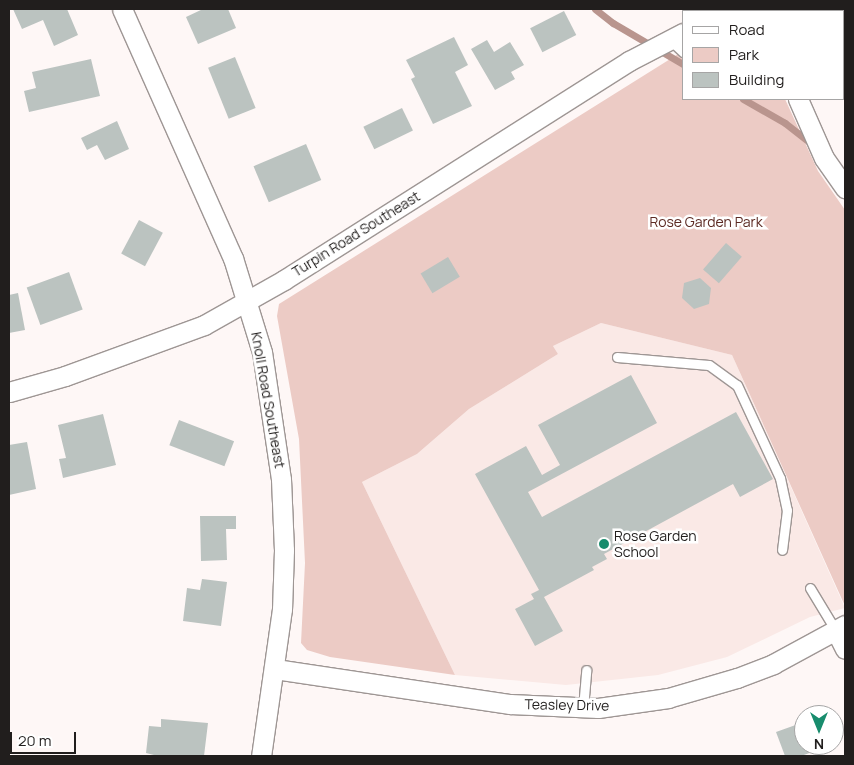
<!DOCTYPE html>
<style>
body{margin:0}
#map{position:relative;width:854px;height:765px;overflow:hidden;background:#fef7f6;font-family:Manrope,sans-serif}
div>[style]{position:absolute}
.built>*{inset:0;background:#fae9e6}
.green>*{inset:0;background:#eccbc5}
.stream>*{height:7px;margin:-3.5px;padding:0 3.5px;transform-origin:3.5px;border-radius:3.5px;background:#b9958e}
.building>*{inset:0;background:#bbc3c0;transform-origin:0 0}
.roads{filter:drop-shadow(1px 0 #9e9694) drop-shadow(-1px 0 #9e9694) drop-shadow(0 1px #9e9694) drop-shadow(0 -1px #9e9694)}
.service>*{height:9px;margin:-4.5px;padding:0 4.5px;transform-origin:4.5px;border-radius:4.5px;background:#fff}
.minor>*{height:19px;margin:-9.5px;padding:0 9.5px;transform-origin:9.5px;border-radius:9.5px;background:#fff}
.dots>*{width:14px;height:14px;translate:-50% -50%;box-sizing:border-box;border:2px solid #fff;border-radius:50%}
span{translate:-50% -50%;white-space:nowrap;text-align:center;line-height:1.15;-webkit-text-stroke:5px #fff;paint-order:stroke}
.park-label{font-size:14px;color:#5c2a23}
.street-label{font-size:14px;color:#211e1d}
.poi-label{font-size:14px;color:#211e1d}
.left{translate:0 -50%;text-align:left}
.frame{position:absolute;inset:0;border:10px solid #211e1d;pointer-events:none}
.legend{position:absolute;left:682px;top:10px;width:162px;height:90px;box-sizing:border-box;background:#fff;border:1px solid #a6a5a5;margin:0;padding:6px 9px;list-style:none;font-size:15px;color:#211e1d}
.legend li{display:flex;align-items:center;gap:10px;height:25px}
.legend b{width:25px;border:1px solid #a6a5a5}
.north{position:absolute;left:794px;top:705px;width:50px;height:50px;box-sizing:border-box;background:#fff;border:1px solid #a6a5a5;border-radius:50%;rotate:180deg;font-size:14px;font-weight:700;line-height:20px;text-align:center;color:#211e1d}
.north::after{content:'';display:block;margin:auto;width:18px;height:22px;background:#188c6d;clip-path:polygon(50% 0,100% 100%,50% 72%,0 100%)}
.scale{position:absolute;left:10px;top:732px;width:66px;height:22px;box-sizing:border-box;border:2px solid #211e1d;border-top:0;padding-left:6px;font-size:15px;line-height:18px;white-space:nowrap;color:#211e1d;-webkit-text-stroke:4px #fff;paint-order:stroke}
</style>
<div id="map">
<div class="built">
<i style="clip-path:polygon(601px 323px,732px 355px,845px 608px,810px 617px,727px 657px,658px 675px,566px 685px,455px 675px,362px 482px,417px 454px,469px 409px,558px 354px,553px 346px)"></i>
</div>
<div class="green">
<i style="clip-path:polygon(683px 51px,683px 99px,785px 99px,818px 171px,845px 210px,845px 606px,732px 355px,601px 323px,553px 346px,558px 354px,469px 409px,417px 454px,362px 482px,455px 675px,330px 657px,307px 650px,301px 643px,305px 563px,299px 439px,277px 316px,279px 304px)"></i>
</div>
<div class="stream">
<i style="left:595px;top:9px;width:23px;rotate:38deg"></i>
<i style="left:613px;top:23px;width:81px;rotate:30.4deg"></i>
<i style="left:743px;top:99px;width:48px;rotate:29.7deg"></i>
<i style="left:785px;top:123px;width:36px;rotate:38deg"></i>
</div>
<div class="building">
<i style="clip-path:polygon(13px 9px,67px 9px,78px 35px,54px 46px,43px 20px,22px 29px)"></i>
<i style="clip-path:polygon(203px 9px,228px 9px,236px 28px,198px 44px,186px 17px)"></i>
<i style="left:564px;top:11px;width:27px;height:38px;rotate:63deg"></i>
<i style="clip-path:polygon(454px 37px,468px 65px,455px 72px,472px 106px,433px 124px,411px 79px,415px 77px,406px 60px)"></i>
<i style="clip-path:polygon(487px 40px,494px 52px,510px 42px,524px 65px,511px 72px,515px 79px,495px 90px,471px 49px)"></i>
<i style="left:235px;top:57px;width:55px;height:29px;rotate:68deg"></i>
<i style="clip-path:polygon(91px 59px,100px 96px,29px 112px,24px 91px,36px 88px,32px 72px)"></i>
<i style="left:402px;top:108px;width:25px;height:43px;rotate:64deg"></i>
<i style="clip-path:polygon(117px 121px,129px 149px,105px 160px,97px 145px,87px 150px,81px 138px)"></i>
<i style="left:306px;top:144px;width:39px;height:57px;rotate:67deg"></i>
<i style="left:139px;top:220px;width:27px;height:38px;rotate:28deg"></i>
<i style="left:726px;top:243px;width:21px;height:35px;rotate:41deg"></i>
<i style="left:448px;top:257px;width:23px;height:32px;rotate:59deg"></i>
<i style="left:69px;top:272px;width:40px;height:45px;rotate:70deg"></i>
<i style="clip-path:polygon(700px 278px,711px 288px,709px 304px,694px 309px,682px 298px,684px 283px)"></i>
<i style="clip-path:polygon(18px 293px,25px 330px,9px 333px,9px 295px)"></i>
<i style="clip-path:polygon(631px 375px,657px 423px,528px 492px,542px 517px,736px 412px,773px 479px,740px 497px,733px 484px,604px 554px,607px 559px,592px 567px,594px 570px,544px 597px,563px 631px,535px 646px,515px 609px,534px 599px,531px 594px,539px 590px,475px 474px,526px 446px,542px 475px,560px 465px,538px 425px)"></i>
<i style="clip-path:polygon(103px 414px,116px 465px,63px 478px,59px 459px,66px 458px,58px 425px)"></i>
<i style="left:179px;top:420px;width:59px;height:27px;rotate:21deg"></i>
<i style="clip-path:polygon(27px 442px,36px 489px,9px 495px,9px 445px)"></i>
<i style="clip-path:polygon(200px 516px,236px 516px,236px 529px,226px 529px,227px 560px,201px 561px)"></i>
<i style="clip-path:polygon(202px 579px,227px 582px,221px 626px,183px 621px,187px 588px,200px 590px)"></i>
<i style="clip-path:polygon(161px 719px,208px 723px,204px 756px,158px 756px,146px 753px,149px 726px,161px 727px)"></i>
<i style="clip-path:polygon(804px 722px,804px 745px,832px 745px,801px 756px,785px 756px,776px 732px)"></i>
</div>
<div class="roads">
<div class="service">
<i style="left:670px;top:40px;width:18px;rotate:43deg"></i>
<i style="left:617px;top:357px;width:92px;rotate:5deg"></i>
<i style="left:709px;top:365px;width:34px;rotate:36deg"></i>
<i style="left:737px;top:385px;width:102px;rotate:65.2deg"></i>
<i style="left:780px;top:478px;width:33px;rotate:78deg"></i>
<i style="left:787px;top:510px;width:40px;rotate:97.1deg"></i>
<i style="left:810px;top:588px;width:50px;rotate:58.8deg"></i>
<i style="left:583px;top:708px;width:38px;rotate:-85deg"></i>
</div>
<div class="minor">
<i style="left:122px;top:9px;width:273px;rotate:66deg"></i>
<i style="left:233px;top:258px;width:98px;rotate:72.9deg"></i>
<i style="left:262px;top:352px;width:128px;rotate:81.5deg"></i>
<i style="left:281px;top:479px;width:71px;rotate:87.6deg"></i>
<i style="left:284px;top:550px;width:59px;rotate:91.9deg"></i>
<i style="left:282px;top:609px;width:148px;rotate:98.1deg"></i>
<i style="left:767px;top:9px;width:2px;rotate:63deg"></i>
<i style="left:724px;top:11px;width:4px;rotate:-27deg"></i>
<i style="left:798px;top:99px;width:64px;rotate:66.2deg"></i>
<i style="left:824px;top:158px;width:37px;rotate:55deg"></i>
<i style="left:9px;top:392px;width:58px;rotate:-15.9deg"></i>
<i style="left:65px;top:376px;width:148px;rotate:-20.1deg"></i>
<i style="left:204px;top:325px;width:92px;rotate:-29.4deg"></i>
<i style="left:284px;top:280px;width:409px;rotate:-32.4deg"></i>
<i style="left:629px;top:61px;width:61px;rotate:-27.4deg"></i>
<i style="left:836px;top:631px;width:20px;rotate:63deg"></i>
<i style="left:275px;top:669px;width:238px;rotate:8.5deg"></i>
<i style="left:510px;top:704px;width:88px;rotate:2.6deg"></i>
<i style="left:598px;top:708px;width:71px;rotate:-8.1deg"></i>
<i style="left:668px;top:698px;width:72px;rotate:-16.2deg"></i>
<i style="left:737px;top:678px;width:39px;rotate:-21deg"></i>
<i style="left:773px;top:664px;width:82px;rotate:-28.4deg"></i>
</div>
</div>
<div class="dots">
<i style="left:604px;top:544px;background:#188c6d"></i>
</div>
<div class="park-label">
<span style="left:706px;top:222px">Rose Garden Park</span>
</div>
<div class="street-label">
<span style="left:356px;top:234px;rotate:-32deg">Turpin Road Southeast</span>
<span style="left:268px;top:400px;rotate:80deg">Knoll Road Southeast</span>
<span style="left:567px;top:705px;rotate:1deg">Teasley Drive</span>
</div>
<div class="poi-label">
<span class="left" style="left:614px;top:544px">Rose Garden<br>School</span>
</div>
<div class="frame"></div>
<ul class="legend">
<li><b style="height:6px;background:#fff"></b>Road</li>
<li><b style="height:14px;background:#eccbc5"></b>Park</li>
<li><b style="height:14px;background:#bbc3c0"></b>Building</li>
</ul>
<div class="north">N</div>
<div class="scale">20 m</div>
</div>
